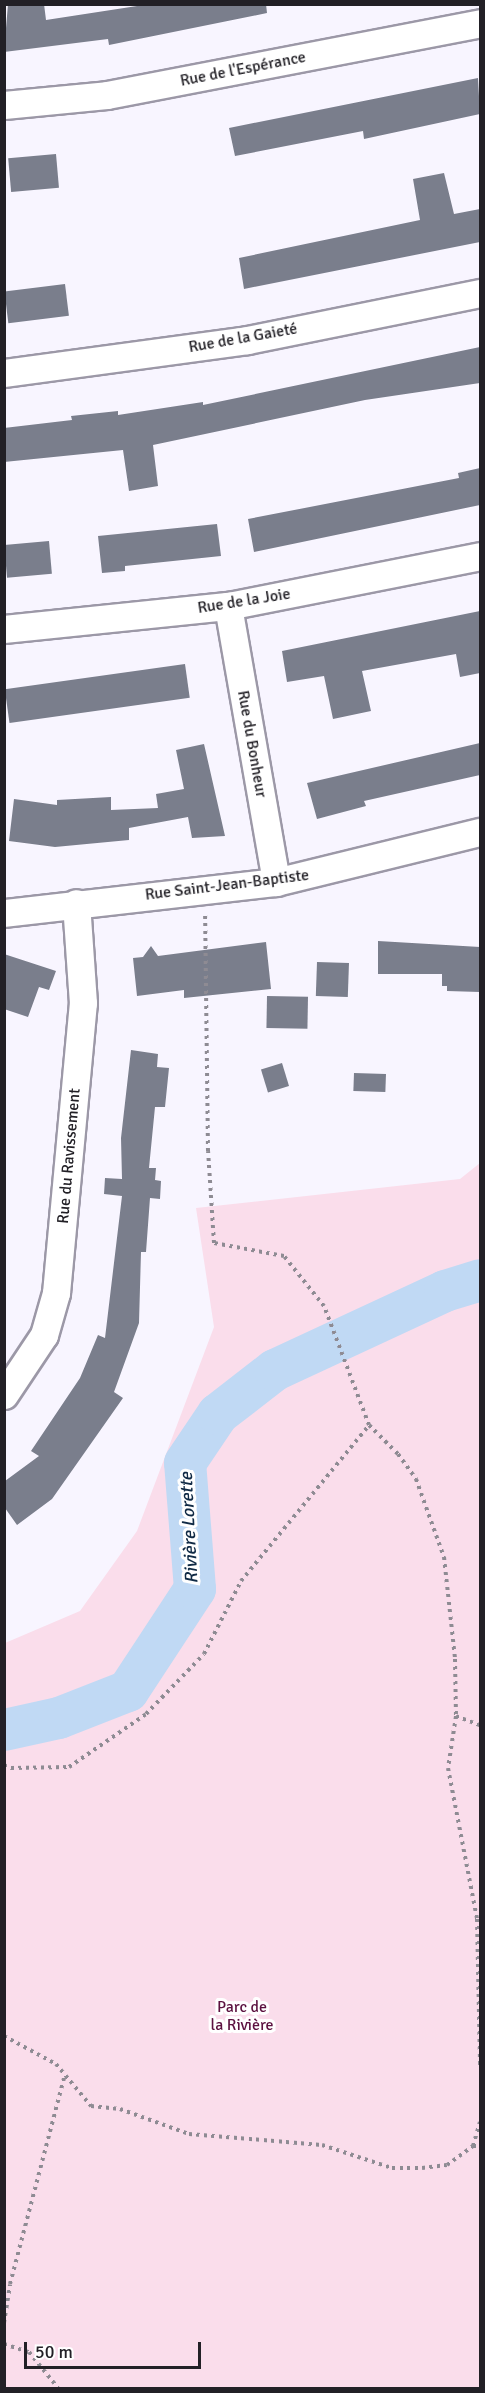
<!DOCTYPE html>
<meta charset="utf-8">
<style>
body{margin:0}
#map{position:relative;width:485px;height:2393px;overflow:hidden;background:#f8f5ff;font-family:Signika,sans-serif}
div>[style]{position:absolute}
.green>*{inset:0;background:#faddeb}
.river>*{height:42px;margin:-21px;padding:0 21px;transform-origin:21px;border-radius:21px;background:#c0d9f4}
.building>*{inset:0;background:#7a7e8c;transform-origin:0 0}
.path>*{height:4px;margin-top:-2px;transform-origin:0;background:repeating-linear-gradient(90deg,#8e8b93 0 3px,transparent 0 7.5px)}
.roads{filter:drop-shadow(2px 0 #9c98a7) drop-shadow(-2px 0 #9c98a7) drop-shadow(0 2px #9c98a7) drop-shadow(0 -2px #9c98a7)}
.minor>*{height:27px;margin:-13.5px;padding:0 13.5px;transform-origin:13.5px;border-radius:13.5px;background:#fff}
span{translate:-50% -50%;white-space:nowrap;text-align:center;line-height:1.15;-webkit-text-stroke:6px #fff;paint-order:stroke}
.street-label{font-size:16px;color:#222026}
.park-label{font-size:16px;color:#5c1140}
.water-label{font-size:18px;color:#102a45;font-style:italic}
.frame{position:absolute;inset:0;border:6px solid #222026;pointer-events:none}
.scale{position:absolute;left:24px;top:2342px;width:177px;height:27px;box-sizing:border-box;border:3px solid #222026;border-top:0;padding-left:8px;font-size:18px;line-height:21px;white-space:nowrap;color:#222026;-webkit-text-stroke:4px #fff;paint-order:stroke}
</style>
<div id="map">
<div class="green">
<i style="clip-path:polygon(480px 1163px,480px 2388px,5px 2388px,5px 1643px,80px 1611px,137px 1531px,214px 1327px,196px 1208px,460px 1179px)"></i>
</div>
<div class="river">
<i style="left:4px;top:1730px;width:56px;rotate:-12.3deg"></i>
<i style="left:59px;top:1718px;width:74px;rotate:-21.4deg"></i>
<i style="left:128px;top:1691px;width:122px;rotate:-56.7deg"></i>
<i style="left:195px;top:1589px;width:126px;rotate:-94.5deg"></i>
<i style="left:185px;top:1463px;width:59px;rotate:-56deg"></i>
<i style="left:218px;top:1414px;width:72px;rotate:-37.7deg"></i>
<i style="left:275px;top:1370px;width:187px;rotate:-24.9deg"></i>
<i style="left:445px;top:1291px;width:37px;rotate:-17deg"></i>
</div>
<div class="building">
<i style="clip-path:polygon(8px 4px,44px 4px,46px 20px,150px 4px,266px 4px,267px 13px,109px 45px,108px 39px,4px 52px)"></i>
<i style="clip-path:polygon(478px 78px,480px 114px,364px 139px,363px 131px,235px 156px,229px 128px)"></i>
<i style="left:56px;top:154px;width:34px;height:48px;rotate:85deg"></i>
<i style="clip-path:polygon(444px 173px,454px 214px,480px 209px,480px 242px,244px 289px,239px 258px,420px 220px,413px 179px)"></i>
<i style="left:65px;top:284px;width:32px;height:61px;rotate:83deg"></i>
<i style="clip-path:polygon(480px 347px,480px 383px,365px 400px,153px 445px,158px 486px,129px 491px,123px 450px,4px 462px,4px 428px,72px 420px,71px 416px,118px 411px,118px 415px,203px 402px,203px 405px)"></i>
<i style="clip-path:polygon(480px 468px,480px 505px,254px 552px,248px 519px,459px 478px,458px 473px)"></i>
<i style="clip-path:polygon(217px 524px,221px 556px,125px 566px,125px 571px,102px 573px,98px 536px)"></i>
<i style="left:49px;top:541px;width:33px;height:45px;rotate:85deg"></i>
<i style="clip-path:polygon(480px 611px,480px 673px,460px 677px,456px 654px,362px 671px,371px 711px,333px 719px,324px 676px,287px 682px,282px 651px)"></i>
<i style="left:185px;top:664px;width:34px;height:182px;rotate:82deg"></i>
<i style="clip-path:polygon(480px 743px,480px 775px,364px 801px,366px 806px,317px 819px,307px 783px)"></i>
<i style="clip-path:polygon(204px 744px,225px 836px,192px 838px,188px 817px,129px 828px,129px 840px,55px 847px,9px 841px,14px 799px,57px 805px,57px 800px,111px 797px,111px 810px,158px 808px,156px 794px,184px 789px,176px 750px)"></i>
<i style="clip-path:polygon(378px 941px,480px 947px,480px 992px,447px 991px,447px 986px,442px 986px,442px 974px,378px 974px)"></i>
<i style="clip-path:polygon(266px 942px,271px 989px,184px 998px,184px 990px,137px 996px,133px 958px,143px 957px,151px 946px,158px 956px)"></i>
<i style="clip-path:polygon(4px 954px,56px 971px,49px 990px,39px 987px,28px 1017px,4px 1009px)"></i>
<i style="left:317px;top:962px;width:32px;height:34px;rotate:2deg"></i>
<i style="left:267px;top:996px;width:41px;height:32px;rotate:1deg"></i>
<i style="clip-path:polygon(131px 1050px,158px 1054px,157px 1067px,169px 1068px,165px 1107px,155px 1107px,149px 1168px,156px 1168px,155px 1180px,161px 1181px,160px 1199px,150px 1198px,146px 1252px,141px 1252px,139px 1323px,114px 1392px,123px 1398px,52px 1499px,17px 1525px,5px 1508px,5px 1481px,39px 1456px,31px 1451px,80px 1378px,98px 1335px,105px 1338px,122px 1196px,104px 1194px,105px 1178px,122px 1179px,121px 1138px)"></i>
<i style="left:282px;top:1063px;width:24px;height:22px;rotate:73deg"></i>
<i style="left:354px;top:1073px;width:32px;height:18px;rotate:2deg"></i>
</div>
<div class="path">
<i style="left:369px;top:1425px;width:41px;rotate:45deg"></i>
<i style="left:398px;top:1454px;width:31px;rotate:54deg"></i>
<i style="left:416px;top:1479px;width:83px;rotate:70.3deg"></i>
<i style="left:444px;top:1557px;width:103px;rotate:83.8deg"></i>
<i style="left:455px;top:1659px;width:57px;rotate:89deg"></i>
<i style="left:456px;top:1716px;width:53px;rotate:98.7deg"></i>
<i style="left:448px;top:1768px;width:154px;rotate:79.1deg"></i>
<i style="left:477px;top:1919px;width:148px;rotate:88.8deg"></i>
<i style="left:456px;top:1716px;width:26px;rotate:21deg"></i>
<i style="left:4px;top:1765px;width:8px;rotate:23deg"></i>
<i style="left:11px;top:1768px;width:58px;rotate:-1deg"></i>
<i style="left:69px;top:1767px;width:93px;rotate:-34.5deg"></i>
<i style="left:146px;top:1714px;width:83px;rotate:-46deg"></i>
<i style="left:204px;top:1654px;width:82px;rotate:-63.1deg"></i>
<i style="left:241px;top:1581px;width:202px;rotate:-50.6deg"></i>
<i style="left:369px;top:1425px;width:127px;rotate:-110.7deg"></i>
<i style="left:324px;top:1306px;width:64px;rotate:-128.7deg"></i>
<i style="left:284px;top:1256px;width:71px;rotate:-169.5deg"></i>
<i style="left:214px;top:1243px;width:92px;rotate:-93.7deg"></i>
<i style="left:208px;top:1151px;width:237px;rotate:-90.7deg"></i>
<i style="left:4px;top:2036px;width:59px;rotate:28.3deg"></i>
<i style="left:56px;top:2064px;width:55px;rotate:50.2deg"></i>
<i style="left:91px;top:2106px;width:29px;rotate:6deg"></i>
<i style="left:120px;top:2109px;width:73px;rotate:19.9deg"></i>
<i style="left:189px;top:2134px;width:133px;rotate:4.7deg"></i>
<i style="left:322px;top:2145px;width:74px;rotate:18.2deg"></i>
<i style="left:392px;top:2168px;width:30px"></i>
<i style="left:422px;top:2168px;width:25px;rotate:-7deg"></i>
<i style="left:447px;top:2165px;width:32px;rotate:-36deg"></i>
<i style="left:473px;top:2146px;width:25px;rotate:-74deg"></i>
<i style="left:473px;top:2146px;width:7px"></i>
<i style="left:4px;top:2323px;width:39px;rotate:-81deg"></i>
<i style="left:10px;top:2284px;width:217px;rotate:-75.3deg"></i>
<i style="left:4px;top:2344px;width:26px;rotate:18deg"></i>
<i style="left:29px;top:2352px;width:46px;rotate:51.1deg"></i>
</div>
<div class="roads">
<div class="minor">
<i style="left:4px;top:105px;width:103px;rotate:-5.5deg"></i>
<i style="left:107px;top:95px;width:380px;rotate:-10.9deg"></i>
<i style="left:4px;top:373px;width:245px;rotate:-7.7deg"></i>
<i style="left:247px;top:340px;width:238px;rotate:-11.4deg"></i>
<i style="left:228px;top:606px;width:280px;rotate:80.1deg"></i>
<i style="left:4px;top:629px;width:225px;rotate:-5.9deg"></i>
<i style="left:228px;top:606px;width:257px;rotate:-11.2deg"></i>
<i style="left:4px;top:913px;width:274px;rotate:-6.5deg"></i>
<i style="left:276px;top:882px;width:210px;rotate:-13.8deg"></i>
<i style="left:4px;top:1395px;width:72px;rotate:-56.3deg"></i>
<i style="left:44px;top:1335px;width:44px;rotate:-74.1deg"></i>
<i style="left:56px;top:1293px;width:291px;rotate:-84.7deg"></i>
<i style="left:83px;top:1003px;width:100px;rotate:-94deg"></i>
</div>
</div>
<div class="street-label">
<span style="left:243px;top:69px;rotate:-11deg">Rue de l'Espérance</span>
<span style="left:243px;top:338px;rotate:-10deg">Rue de la Gaieté</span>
<span style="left:244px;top:601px;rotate:-9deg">Rue de la Joie</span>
<span style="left:252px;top:744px;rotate:80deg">Rue du Bonheur</span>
<span style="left:227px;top:885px;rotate:-7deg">Rue Saint-Jean-Baptiste</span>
<span style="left:69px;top:1156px;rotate:-85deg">Rue du Ravissement</span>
</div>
<div class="park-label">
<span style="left:242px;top:2016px">Parc de<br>la Rivière</span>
</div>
<div class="water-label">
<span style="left:189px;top:1528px;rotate:-93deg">Rivière Lorette</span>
</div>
<div class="frame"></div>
<div class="scale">50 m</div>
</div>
